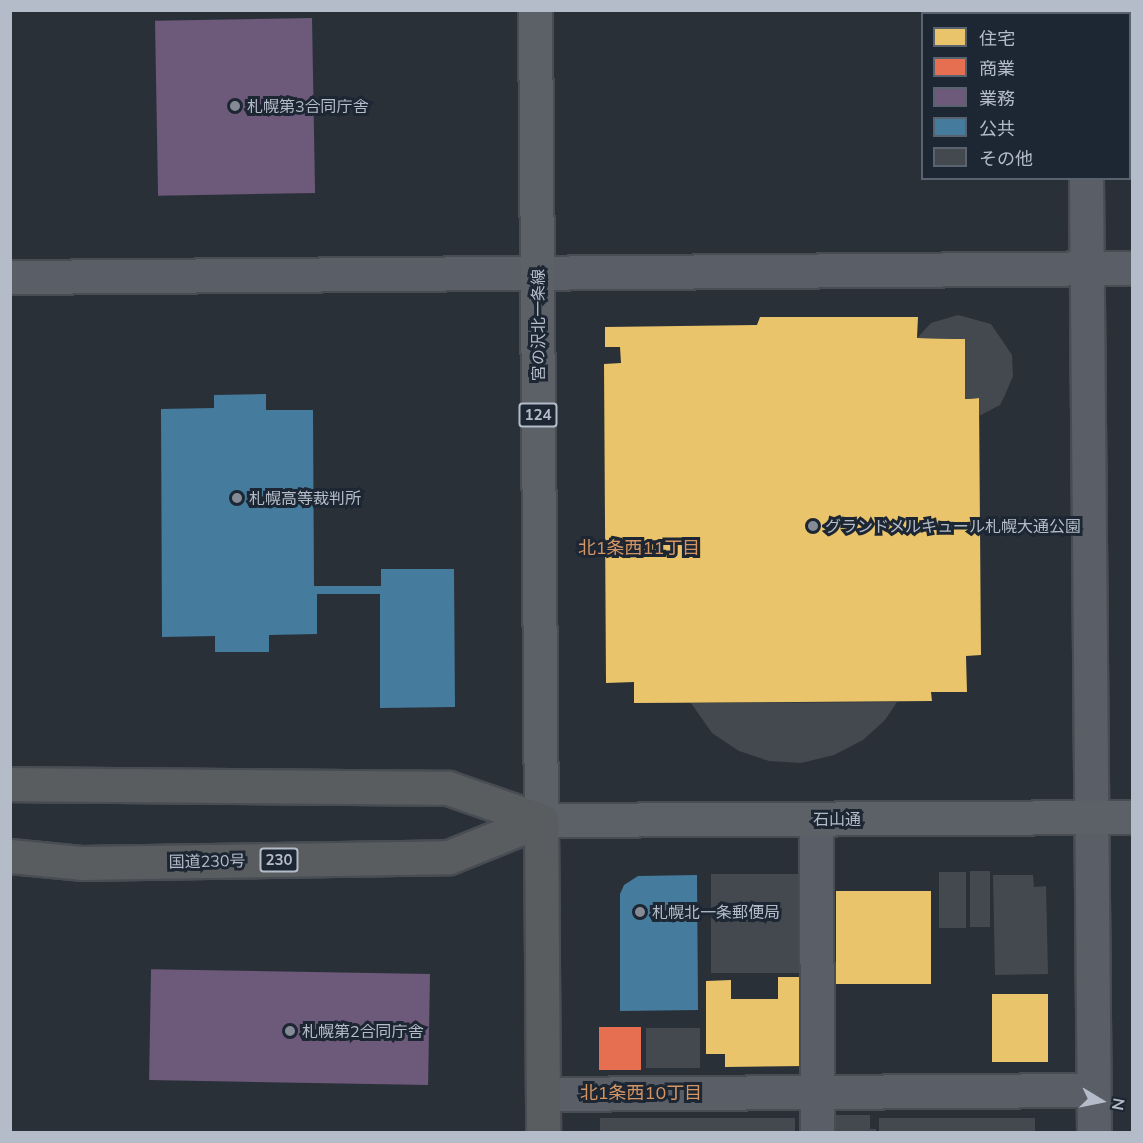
<!DOCTYPE html>
<meta charset="utf-8">
<style>
body{margin:0}
#map{position:relative;width:1143px;height:1143px;overflow:hidden;background:#2a3038;font-family:Mulish,"Noto Sans JP",sans-serif}
div>[style]{position:absolute}
.homes>*{inset:0;background:#e9c46a;transform-origin:0 0}
.shops>*{inset:0;background:#e76f51;transform-origin:0 0}
.offices>*{inset:0;background:#6d597a;transform-origin:0 0}
.public>*{inset:0;background:#457b9d}
.building>*{inset:0;background:#444950;transform-origin:0 0}
.roads{filter:drop-shadow(2px 0 #484c53) drop-shadow(-2px 0 #484c53) drop-shadow(0 2px #484c53) drop-shadow(0 -2px #484c53)}
.minor>*{height:33px;margin:-16.5px;padding:0 16.5px;transform-origin:16.5px;border-radius:16.5px;background:#5a5e66}
.major>*{height:33px;margin:-16.5px;padding:0 16.5px;transform-origin:16.5px;border-radius:16.5px;background:#5c6168}
.highway>*{height:33px;margin:-16.5px;padding:0 16.5px;transform-origin:16.5px;border-radius:16.5px;background:#5a5d60}
.dots>*{width:16px;height:16px;translate:-50% -50%;box-sizing:border-box;border:3px solid #1d2633;border-radius:50%}
span{translate:-50% -50%;white-space:nowrap;text-align:center;line-height:1.15;-webkit-text-stroke:6px #1d2633;paint-order:stroke}
.shield-label span{padding:2px 4px;background:#1d2633;border:2px solid;border-radius:4px;-webkit-text-stroke-width:0}
.shield-label{font-size:15px;color:#b4bcc9;font-weight:700}
.poi-label{font-size:16px;color:#b4bcc9}
.left{translate:0 -50%;text-align:left}
.street-label{font-size:16px;color:#b4bcc9}
.neighbourhood-label{font-size:18px;color:#d59563}
.frame{position:absolute;inset:0;border:12px solid #b4bcc9;pointer-events:none}
.legend{position:absolute;left:921px;top:12px;width:210px;height:168px;box-sizing:border-box;background:#1d2633;border:2px solid #59626f;margin:0;padding:8px 10px;list-style:none;font-size:18px;color:#b4bcc9}
.legend li{display:flex;align-items:center;gap:12px;height:30px}
.legend b{width:30px;border:2px solid #59626f}
.north{position:absolute;left:1071px;top:1071px;width:60px;height:60px;-webkit-text-stroke:4px #1d2633;paint-order:stroke;rotate:100deg;font-size:16px;font-weight:700;line-height:24px;text-align:center;color:#b4bcc9}
.north::after{content:'';display:block;margin:auto;width:21px;height:27px;background:#b4bcc9;clip-path:polygon(50% 0,100% 100%,50% 72%,0 100%)}
</style>
<div id="map">
<div class="homes">
<i style="clip-path:polygon(760px 317px,918px 317px,917px 338px,965px 339px,965px 399px,979px 398px,981px 655px,966px 656px,967px 692px,931px 692px,932px 701px,634px 703px,634px 682px,606px 683px,604px 364px,621px 363px,620px 347px,605px 347px,605px 327px,757px 325px)"></i>
<i style="left:836px;top:891px;width:95px;height:93px"></i>
<i style="clip-path:polygon(778px 977px,803px 977px,804px 1066px,725px 1067px,725px 1054px,706px 1054px,706px 981px,731px 980px,731px 999px,778px 999px)"></i>
<i style="left:992px;top:994px;width:56px;height:68px"></i>
</div>
<div class="shops">
<i style="left:599px;top:1027px;width:42px;height:43px"></i>
</div>
<div class="offices">
<i style="left:312px;top:18px;width:175px;height:157px;rotate:89deg"></i>
<i style="left:430px;top:974px;width:111px;height:279px;rotate:91deg"></i>
</div>
<div class="public">
<i style="clip-path:polygon(266px 394px,266px 410px,313px 410px,314px 586px,381px 586px,381px 569px,454px 569px,455px 707px,380px 708px,380px 594px,317px 594px,317px 634px,269px 635px,269px 652px,215px 652px,215px 636px,162px 637px,161px 409px,214px 408px,214px 395px)"></i>
<i style="clip-path:polygon(697px 875px,698px 1010px,620px 1011px,620px 894px,624px 885px,638px 876px)"></i>
</div>
<div class="building">
<i style="clip-path:polygon(958px 315px,991px 324px,1012px 355px,1013px 376px,1005px 395px,1000px 405px,979px 416px,979px 398px,965px 399px,965px 339px,917px 338px,931px 323px)"></i>
<i style="clip-path:polygon(897px 702px,885px 720px,863px 740px,834px 755px,801px 763px,769px 761px,739px 751px,712px 733px,691px 703px)"></i>
<i style="left:990px;top:871px;width:56px;height:20px;rotate:90deg"></i>
<i style="left:939px;top:872px;width:27px;height:56px"></i>
<i style="left:807px;top:874px;width:99px;height:96px;rotate:90deg"></i>
<i style="clip-path:polygon(993px 875px,1033px 875px,1034px 887px,1046px 886px,1048px 974px,995px 975px)"></i>
<i style="left:700px;top:1028px;width:40px;height:54px;rotate:90deg"></i>
<i style="clip-path:polygon(833px 1115px,870px 1115px,870px 1129px,876px 1129px,876px 1132px,833px 1132px)"></i>
<i style="left:600px;top:1118px;width:195px;height:14px"></i>
<i style="left:879px;top:1118px;width:156px;height:14px"></i>
</div>
<div class="roads">
<div class="minor">
<i style="left:1084px;top:10px;width:4px;rotate:90deg"></i>
<i style="left:1086px;top:178px;width:954px;rotate:89.52deg"></i>
<i style="left:10px;top:277px;width:1122px;rotate:-0.46deg"></i>
<i style="left:816px;top:819px;width:313px;rotate:89.8deg"></i>
<i style="left:543px;top:1094px;width:550px;rotate:-0.42deg"></i>
</div>
<div class="major">
<i style="left:535px;top:10px;width:810px;rotate:89.58deg"></i>
<i style="left:541px;top:820px;width:591px;rotate:-0.29deg"></i>
</div>
<div class="highway">
<i style="left:10px;top:784px;width:438px;rotate:0.5deg"></i>
<i style="left:448px;top:788px;width:98px;rotate:19deg"></i>
<i style="left:541px;top:820px;width:312px;rotate:89.6deg"></i>
<i style="left:10px;top:856px;width:71px;rotate:5.6deg"></i>
<i style="left:81px;top:863px;width:368px;rotate:-0.9deg"></i>
<i style="left:449px;top:857px;width:99px;rotate:-21.9deg"></i>
</div>
</div>
<div class="dots">
<i style="left:235px;top:106px;background:#848b96"></i>
<i style="left:237px;top:498px;background:#848b96"></i>
<i style="left:813px;top:526px;background:#848b96"></i>
<i style="left:640px;top:912px;background:#848b96"></i>
<i style="left:290px;top:1031px;background:#848b96"></i>
</div>
<div class="shield-label">
<span style="left:538px;top:415px">124</span>
<span style="left:279px;top:860px">230</span>
</div>
<div class="poi-label">
<span class="left" style="left:247px;top:106px">札幌第3合同庁舎</span>
<span class="left" style="left:249px;top:498px">札幌高等裁判所</span>
<span class="left" style="left:825px;top:526px">グランドメルキュール札幌大通公園</span>
<span class="left" style="left:652px;top:912px">札幌北一条郵便局</span>
<span class="left" style="left:302px;top:1031px">札幌第2合同庁舎</span>
</div>
<div class="street-label">
<span style="left:538px;top:325px;rotate:-90deg">宮の沢北一条線</span>
<span style="left:837px;top:819px">石山通</span>
<span style="left:207px;top:861px;rotate:-1deg">国道230号</span>
</div>
<div class="neighbourhood-label">
<span style="left:639px;top:548px">北1条西11丁目</span>
<span style="left:641px;top:1093px">北1条西10丁目</span>
</div>
<div class="frame"></div>
<ul class="legend">
<li><b style="height:16px;background:#e9c46a"></b>住宅</li>
<li><b style="height:16px;background:#e76f51"></b>商業</li>
<li><b style="height:16px;background:#6d597a"></b>業務</li>
<li><b style="height:16px;background:#457b9d"></b>公共</li>
<li><b style="height:16px;background:#444950"></b>その他</li>
</ul>
<div class="north">N</div>
</div>
